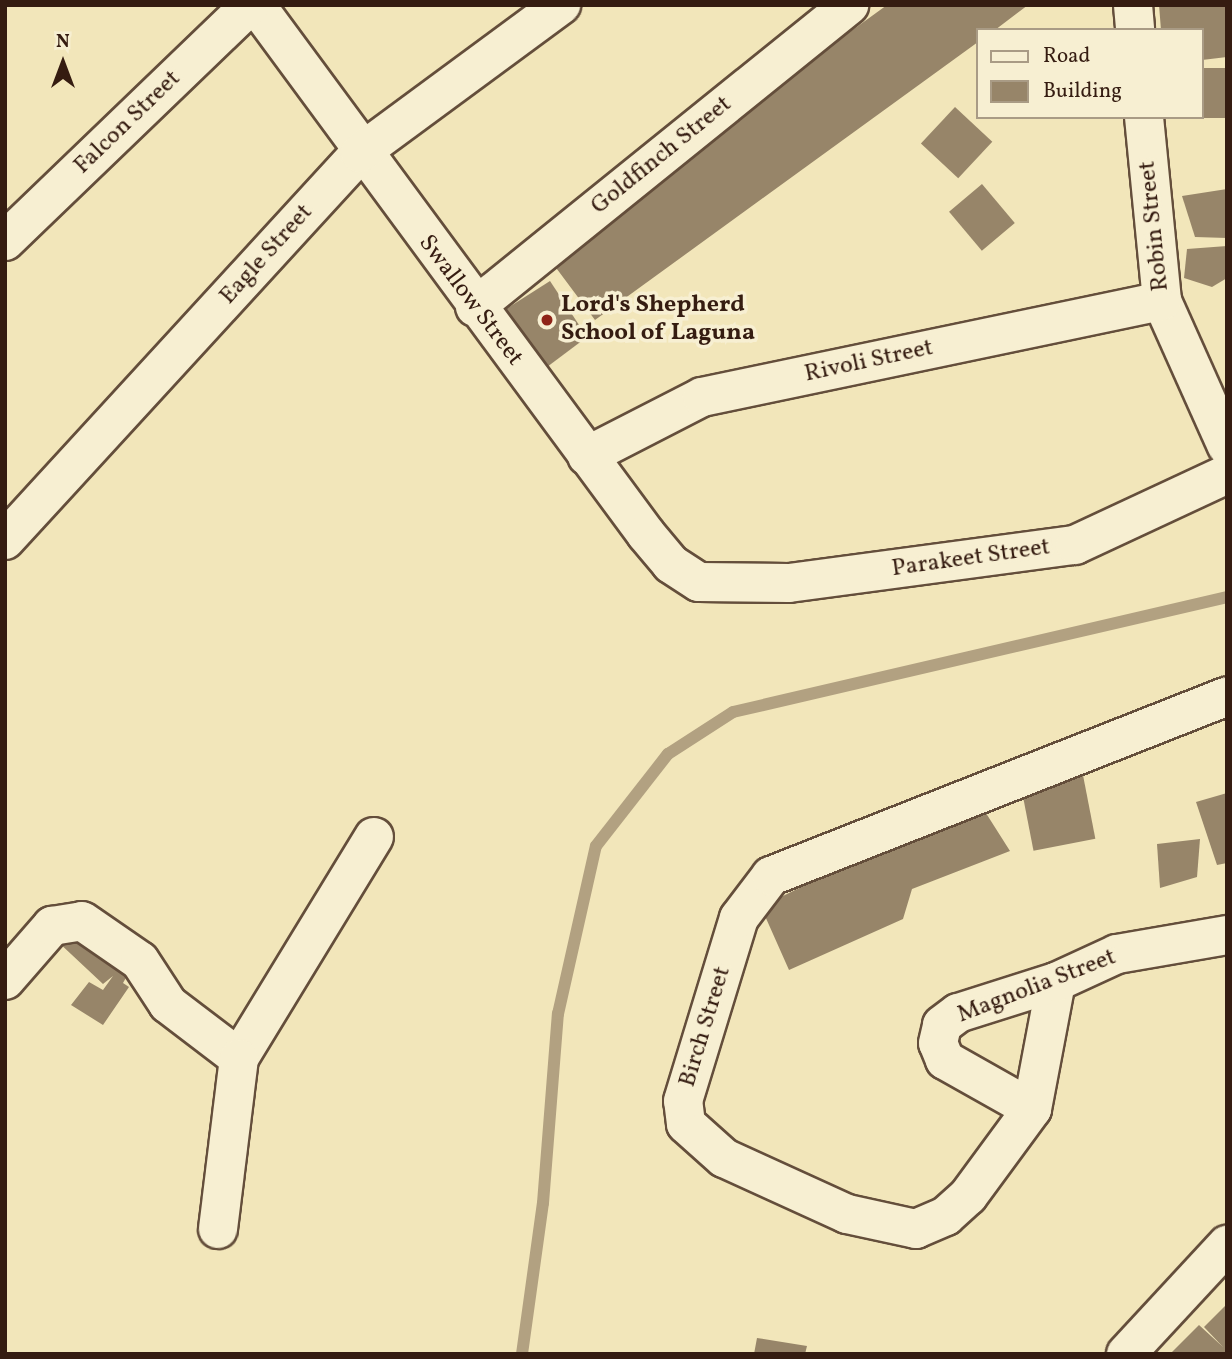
<!DOCTYPE html>
<style>
body{margin:0}
#map{position:relative;width:1232px;height:1359px;overflow:hidden;background:#f2e6ba;font-family:Vollkorn,serif}
div>[style]{position:absolute}
.stream>*{height:12px;margin:-6px;padding:0 6px;transform-origin:6px;border-radius:6px;background:#b2a181}
.building>*{inset:0;background:#978569;transform-origin:0 0}
.roads{filter:drop-shadow(2px 0 #644e3b) drop-shadow(-2px 0 #644e3b) drop-shadow(0 2px #644e3b) drop-shadow(0 -2px #644e3b)}
.minor>*{height:38px;margin:-19px;padding:0 19px;transform-origin:19px;border-radius:19px;background:#f7efd2}
.dots>*{width:19px;height:19px;translate:-50% -50%;box-sizing:border-box;border:4px solid #f7efd2;border-radius:50%}
span{translate:-50% -50%;white-space:nowrap;text-align:center;line-height:1.15;-webkit-text-stroke:7px #f7efd2;paint-order:stroke}
.street-label{font-size:24px;color:#351c11}
.poi-label{font-size:24px;color:#351c11;font-weight:700}
.left{translate:0 -50%;text-align:left}
.frame{position:absolute;inset:0;border:7px solid #351c11;pointer-events:none}
.legend{position:absolute;left:976px;top:28px;width:228px;height:91px;box-sizing:border-box;background:#f7efd2;border:2px solid #a99b85;margin:0;padding:9px 12px;list-style:none;font-size:21px;color:#351c11}
.legend li{display:flex;align-items:center;gap:14px;height:35px}
.legend b{width:35px;border:2px solid #a99b85}
.north{position:absolute;left:28px;top:28px;width:70px;height:70px;-webkit-text-stroke:5px #f7efd2;paint-order:stroke;rotate:0deg;font-size:19px;font-weight:700;line-height:28px;text-align:center;color:#351c11}
.north::after{content:'';display:block;margin:auto;width:24px;height:32px;background:#351c11;clip-path:polygon(50% 0,100% 100%,50% 72%,0 100%)}
</style>
<div id="map">
<div class="stream">
<i style="left:522px;top:1354px;width:152px;rotate:-82.1deg"></i>
<i style="left:543px;top:1203px;width:190px;rotate:-85.5deg"></i>
<i style="left:558px;top:1014px;width:172px;rotate:-77.3deg"></i>
<i style="left:596px;top:846px;width:117px;rotate:-52deg"></i>
<i style="left:668px;top:754px;width:77px;rotate:-32.9deg"></i>
<i style="left:733px;top:712px;width:507px;rotate:-13.1deg"></i>
</div>
<div class="building">
<i style="clip-path:polygon(887px 5px,1028px 5px,995px 30px,978px 30px,978px 42px,595px 320px,545px 253px)"></i>
<i style="clip-path:polygon(1159px 5px,1227px 5px,1227px 57px,1202px 60px,1202px 30px,1161px 30px)"></i>
<i style="left:1227px;top:68px;width:50px;height:25px;rotate:90deg"></i>
<i style="left:955px;top:107px;width:51px;height:50px;rotate:43deg"></i>
<i style="left:982px;top:184px;width:51px;height:43px;rotate:50deg"></i>
<i style="clip-path:polygon(1227px 189px,1227px 238px,1195px 237px,1182px 196px)"></i>
<i style="clip-path:polygon(1227px 246px,1227px 278px,1212px 287px,1184px 278px,1187px 249px)"></i>
<i style="clip-path:polygon(550px 281px,587px 337px,547px 367px,503px 311px)"></i>
<i style="left:1082px;top:770px;width:70px;height:63px;rotate:79deg"></i>
<i style="clip-path:polygon(1227px 793px,1227px 863px,1217px 865px,1196px 802px)"></i>
<i style="clip-path:polygon(977px 799px,1010px 851px,912px 889px,903px 919px,789px 970px,761px 907px)"></i>
<i style="clip-path:polygon(1200px 839px,1197px 877px,1160px 888px,1157px 844px)"></i>
<i style="clip-path:polygon(79px 923px,133px 965px,123px 983px,129px 987px,103px 1025px,71px 1005px,89px 982px,103px 990px,113px 976px,103px 984px,56px 940px)"></i>
<i style="clip-path:polygon(1227px 1304px,1227px 1354px,1170px 1354px,1199px 1325px,1223px 1347px,1204px 1327px)"></i>
<i style="clip-path:polygon(757px 1338px,807px 1346px,805px 1354px,754px 1354px)"></i>
</div>
<div class="roads">
<div class="minor">
<i style="left:256px;top:5px;width:657px;rotate:53.6deg"></i>
<i style="left:646px;top:534px;width:39px;rotate:50deg"></i>
<i style="left:671px;top:564px;width:33px;rotate:33deg"></i>
<i style="left:699px;top:582px;width:90px;rotate:0.6deg"></i>
<i style="left:789px;top:583px;width:289px;rotate:-7.6deg"></i>
<i style="left:1075px;top:545px;width:168px;rotate:-25deg"></i>
<i style="left:1133px;top:5px;width:25px;rotate:85deg"></i>
<i style="left:1144px;top:117px;width:185px;rotate:84.4deg"></i>
<i style="left:1162px;top:301px;width:159px;rotate:65.9deg"></i>
<i style="left:5px;top:241px;width:340px;rotate:-43.9deg"></i>
<i style="left:475px;top:307px;width:481px;rotate:-38.9deg"></i>
<i style="left:587px;top:456px;width:129px;rotate:-27.2deg"></i>
<i style="left:702px;top:397px;width:470px;rotate:-11.8deg"></i>
<i style="left:5px;top:540px;width:525px;rotate:-47.47deg"></i>
<i style="left:360px;top:153px;width:250px;rotate:-36.4deg"></i>
<i style="left:5px;top:980px;width:72px;rotate:-49deg"></i>
<i style="left:52px;top:926px;width:30px;rotate:-9deg"></i>
<i style="left:82px;top:921px;width:70px;rotate:34.6deg"></i>
<i style="left:140px;top:961px;width:51px;rotate:56.9deg"></i>
<i style="left:168px;top:1004px;width:89px;rotate:37.3deg"></i>
<i style="left:239px;top:1058px;width:259px;rotate:-58.6deg"></i>
<i style="left:1056px;top:982px;width:129px;rotate:100.7deg"></i>
<i style="left:1032px;top:1109px;width:108px;rotate:126.3deg"></i>
<i style="left:968px;top:1196px;width:30px;rotate:138deg"></i>
<i style="left:946px;top:1216px;width:33px;rotate:157deg"></i>
<i style="left:916px;top:1229px;width:71px;rotate:-167.7deg"></i>
<i style="left:847px;top:1214px;width:135px;rotate:-155.5deg"></i>
<i style="left:724px;top:1158px;width:51px;rotate:-138.2deg"></i>
<i style="left:686px;top:1124px;width:23px;rotate:-97deg"></i>
<i style="left:683px;top:1101px;width:191px;rotate:-73deg"></i>
<i style="left:739px;top:918px;width:53px;rotate:-52.7deg"></i>
<i style="left:771px;top:876px;width:490px;rotate:-21.5deg"></i>
<i style="left:1032px;top:1109px;width:100px;rotate:-150.6deg"></i>
<i style="left:945px;top:1060px;width:18px;rotate:-112deg"></i>
<i style="left:938px;top:1043px;width:18px;rotate:-77deg"></i>
<i style="left:942px;top:1025px;width:20px;rotate:-37deg"></i>
<i style="left:958px;top:1013px;width:103px;rotate:-17.6deg"></i>
<i style="left:1056px;top:982px;width:67px;rotate:-24.7deg"></i>
<i style="left:1117px;top:954px;width:112px;rotate:-9.8deg"></i>
<i style="left:218px;top:1229px;width:172px;rotate:-83deg"></i>
<i style="left:1126px;top:1354px;width:149px;rotate:-47.2deg"></i>
</div>
</div>
<div class="dots">
<i style="left:547px;top:320px;background:#8f2418"></i>
</div>
<div class="street-label">
<span style="left:128px;top:123px;rotate:-44deg">Falcon Street</span>
<span style="left:662px;top:156px;rotate:-39deg">Goldfinch Street</span>
<span style="left:1155px;top:226px;rotate:-96deg">Robin Street</span>
<span style="left:267px;top:255px;rotate:-48deg">Eagle Street</span>
<span style="left:470px;top:301px;rotate:53deg">Swallow Street</span>
<span style="left:869px;top:362px;rotate:-12deg">Rivoli Street</span>
<span style="left:971px;top:559px;rotate:-8deg">Parakeet Street</span>
<span style="left:1037px;top:987px;rotate:-21deg">Magnolia Street</span>
<span style="left:706px;top:1027px;rotate:-73deg">Birch Street</span>
</div>
<div class="poi-label">
<span class="left" style="left:561px;top:320px">Lord's Shepherd<br>School of Laguna</span>
</div>
<div class="frame"></div>
<ul class="legend">
<li><b style="height:9px;background:#f7efd2"></b>Road</li>
<li><b style="height:19px;background:#978569"></b>Building</li>
</ul>
<div class="north">N</div>
</div>
